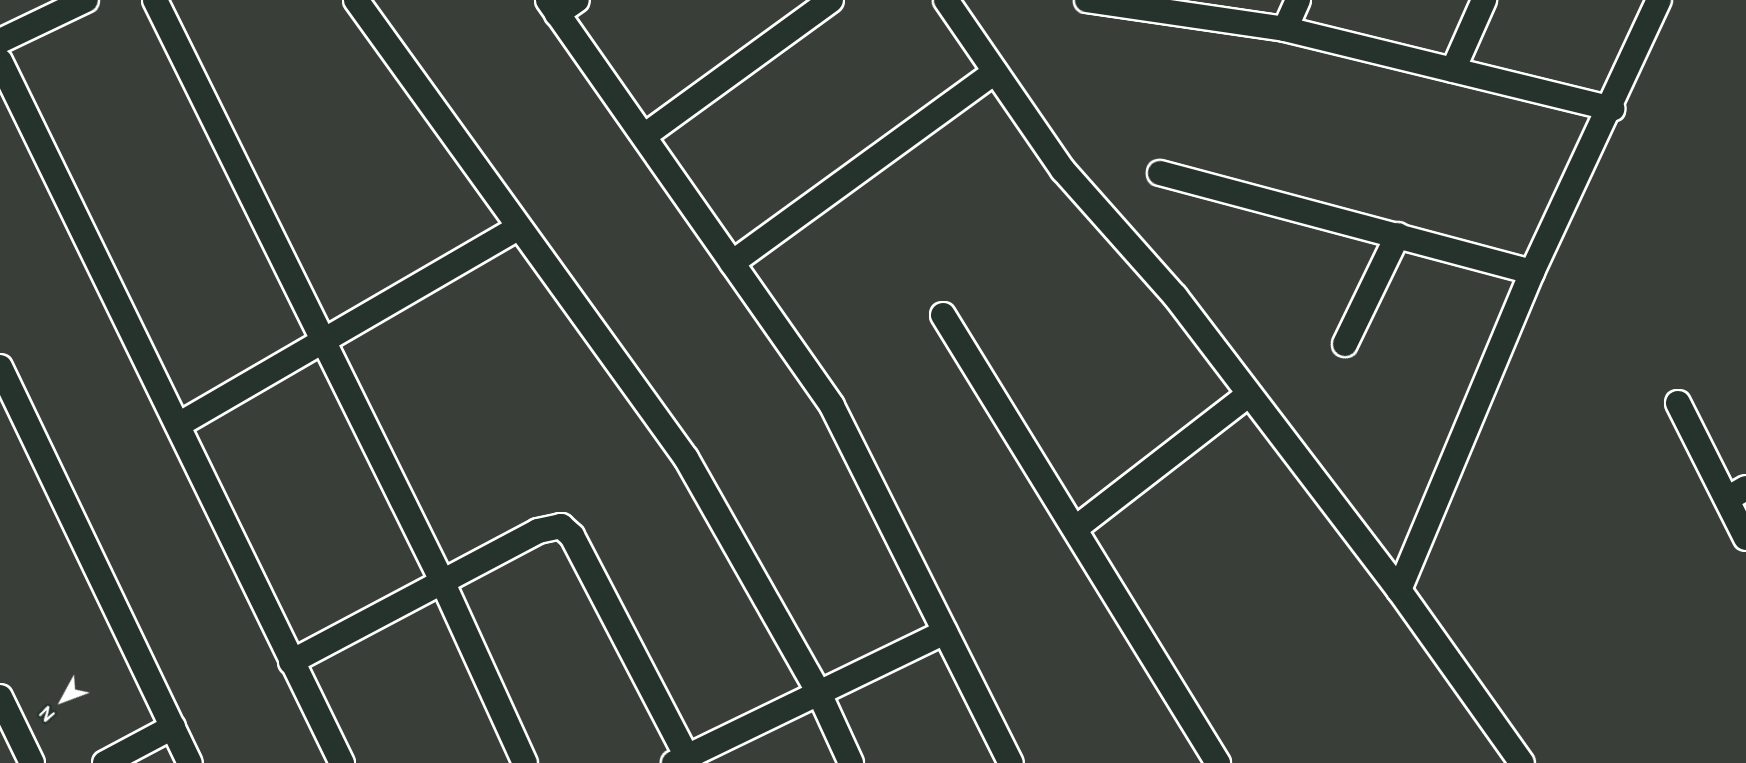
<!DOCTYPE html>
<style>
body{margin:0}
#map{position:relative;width:1746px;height:763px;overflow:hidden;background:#393f38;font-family:Pangolin,sans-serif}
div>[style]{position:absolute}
.roads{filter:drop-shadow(2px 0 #fff) drop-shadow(-2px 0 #fff) drop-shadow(0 2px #fff) drop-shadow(0 -2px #fff)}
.minor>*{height:24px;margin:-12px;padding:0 12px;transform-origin:12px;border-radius:12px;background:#26332d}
span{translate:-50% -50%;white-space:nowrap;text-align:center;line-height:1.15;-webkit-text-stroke:6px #26332d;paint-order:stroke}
.north{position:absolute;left:28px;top:665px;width:70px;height:70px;-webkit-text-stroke:5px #26332d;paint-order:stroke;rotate:229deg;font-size:19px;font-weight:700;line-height:28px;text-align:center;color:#fff}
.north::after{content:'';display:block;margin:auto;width:24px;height:32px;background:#fff;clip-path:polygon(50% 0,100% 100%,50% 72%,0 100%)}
</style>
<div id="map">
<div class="roads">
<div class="minor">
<i style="left:155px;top:0;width:648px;rotate:63.71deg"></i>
<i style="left:442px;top:581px;width:200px;rotate:65.5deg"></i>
<i style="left:356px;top:0;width:565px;rotate:54.23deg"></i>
<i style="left:686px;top:458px;width:270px;rotate:60.5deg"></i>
<i style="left:819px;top:693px;width:77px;rotate:65.4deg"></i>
<i style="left:548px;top:0;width:495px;rotate:55deg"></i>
<i style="left:832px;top:406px;width:399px;rotate:63.4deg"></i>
<i style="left:946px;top:0;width:206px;rotate:55.5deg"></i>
<i style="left:1063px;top:170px;width:169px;rotate:48.4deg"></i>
<i style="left:1175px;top:296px;width:370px;rotate:52.7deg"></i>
<i style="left:1399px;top:590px;width:212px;rotate:54.6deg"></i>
<i style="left:1087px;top:0;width:200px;rotate:8.3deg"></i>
<i style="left:1285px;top:29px;width:337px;rotate:13.7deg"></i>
<i style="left:557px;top:14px;width:24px;rotate:-35deg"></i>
<i style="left:1285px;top:29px;width:32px;rotate:-66deg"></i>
<i style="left:0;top:41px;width:95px;rotate:-25.5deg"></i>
<i style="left:0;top:61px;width:781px;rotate:64.03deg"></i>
<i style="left:1453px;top:70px;width:77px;rotate:-66.1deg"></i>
<i style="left:644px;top:136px;width:231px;rotate:-36deg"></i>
<i style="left:1160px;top:173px;width:385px;rotate:14.9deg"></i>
<i style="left:732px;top:263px;width:325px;rotate:-36deg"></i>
<i style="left:943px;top:315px;width:526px;rotate:58.46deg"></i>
<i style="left:1345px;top:344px;width:121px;rotate:-64.1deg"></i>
<i style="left:0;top:367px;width:439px;rotate:64.4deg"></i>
<i style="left:1678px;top:403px;width:151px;rotate:63.3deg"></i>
<i style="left:178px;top:425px;width:393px;rotate:-30.1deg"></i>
<i style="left:1727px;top:499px;width:22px;rotate:-30deg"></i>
<i style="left:1076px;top:528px;width:217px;rotate:-37.7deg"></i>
<i style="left:1399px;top:590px;width:345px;rotate:-67.3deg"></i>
<i style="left:1532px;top:272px;width:300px;rotate:-65deg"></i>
<i style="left:291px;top:662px;width:280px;rotate:-27.9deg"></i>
<i style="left:538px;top:531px;width:24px;rotate:-12deg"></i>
<i style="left:561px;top:526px;width:15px;rotate:42deg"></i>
<i style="left:572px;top:536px;width:256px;rotate:62.5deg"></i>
<i style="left:0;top:697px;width:73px;rotate:64.1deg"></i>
<i style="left:105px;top:763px;width:77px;rotate:-27.9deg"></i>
<i style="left:674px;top:763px;width:301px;rotate:-25.8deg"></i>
</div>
</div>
<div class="north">N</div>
</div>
